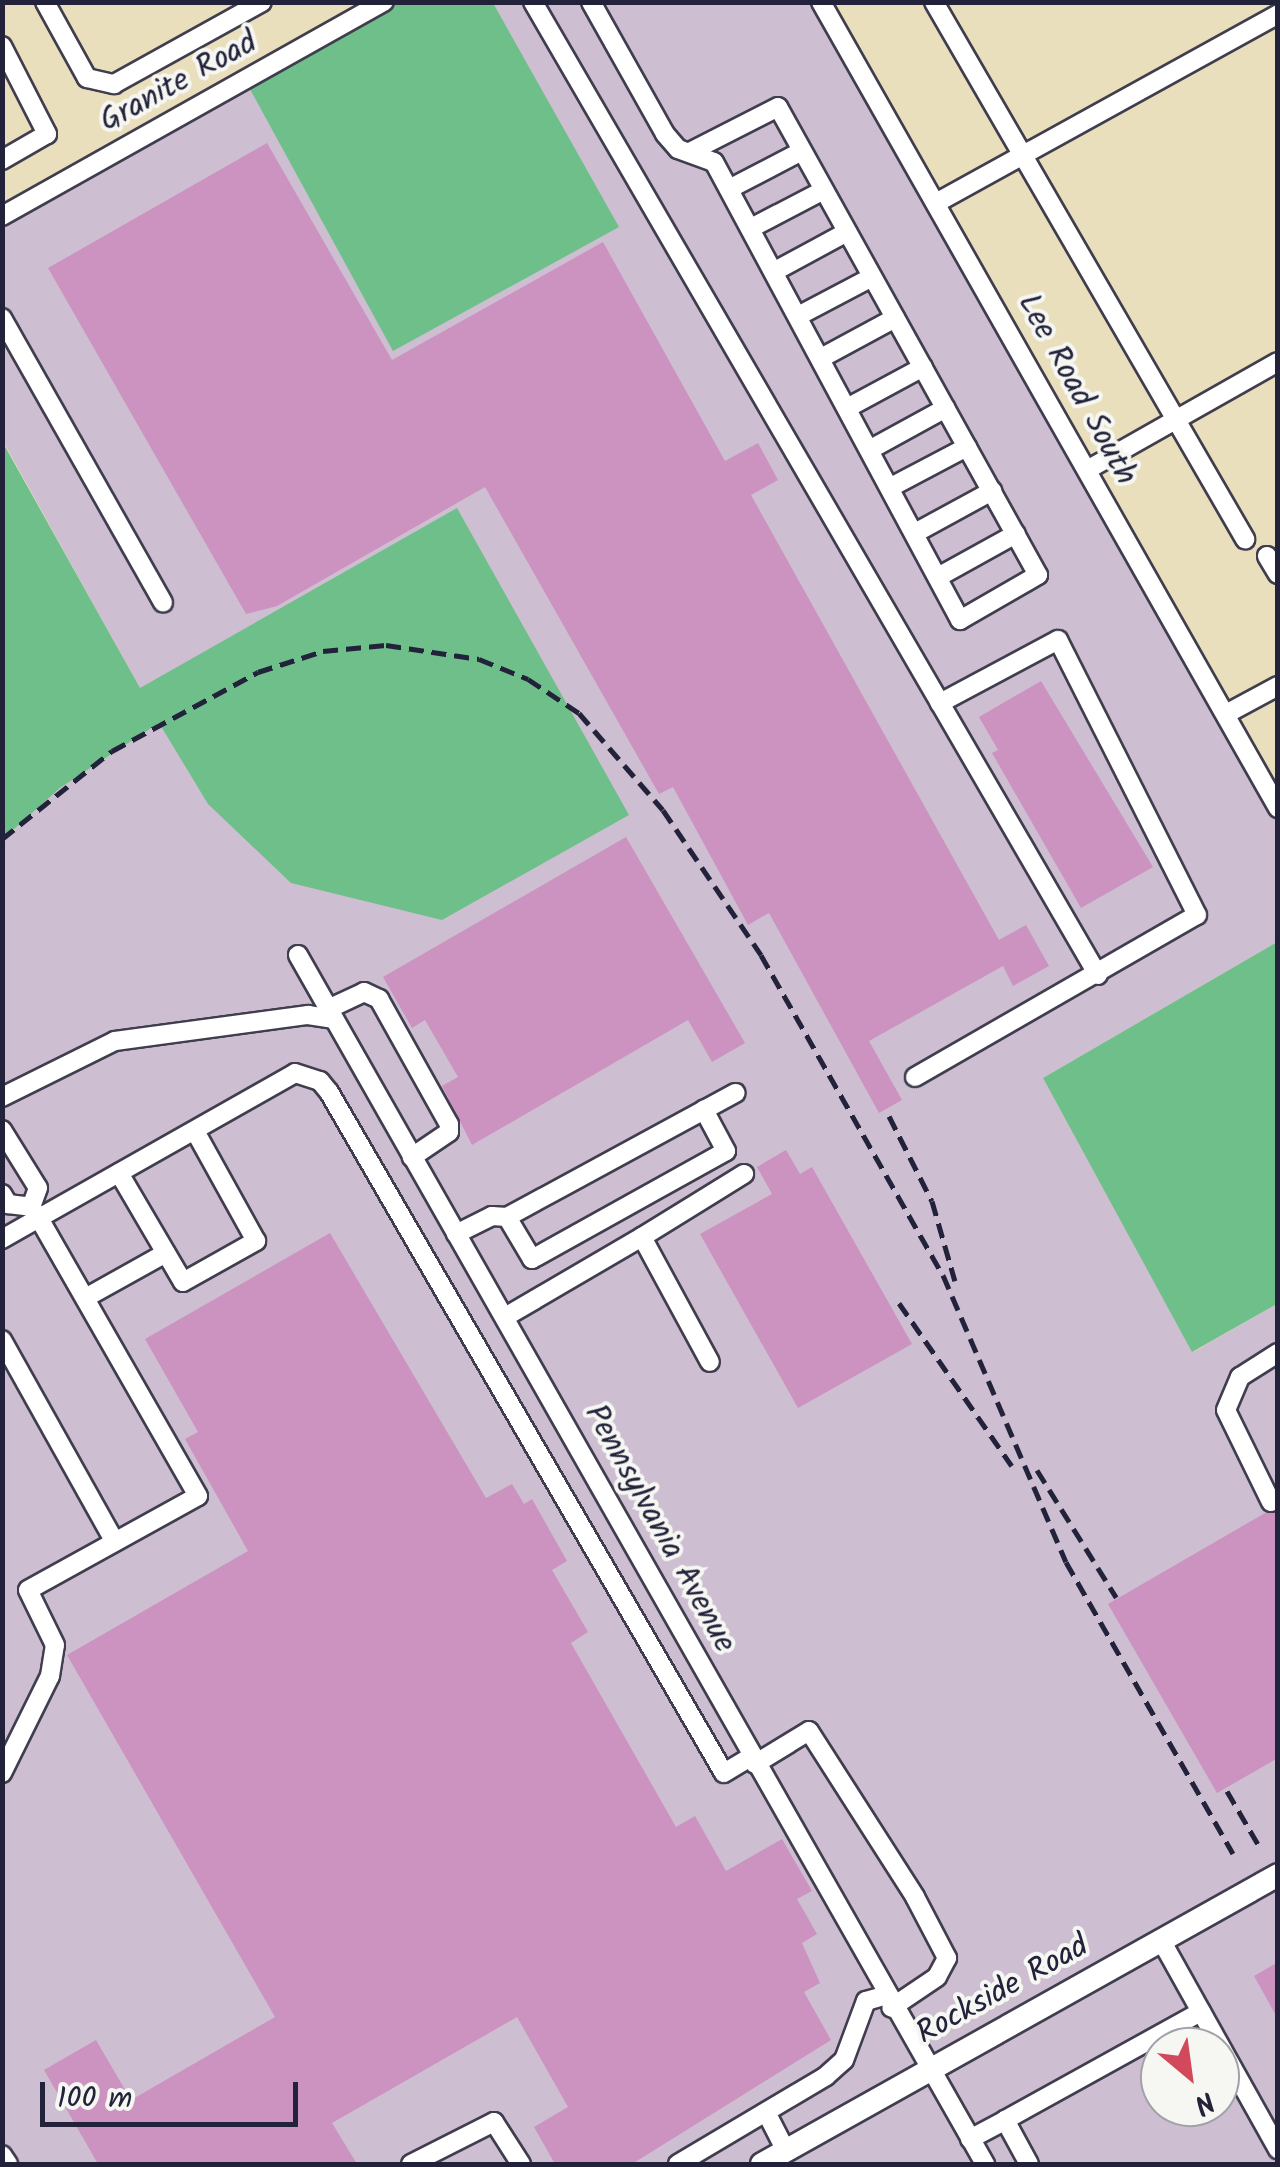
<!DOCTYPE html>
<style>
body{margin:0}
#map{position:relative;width:1280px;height:2167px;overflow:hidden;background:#eadfbc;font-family:Kalam,sans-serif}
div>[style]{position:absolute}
.industrial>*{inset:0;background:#cdbed2}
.forest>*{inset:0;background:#6fbf8a}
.building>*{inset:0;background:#cc93c0}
.roads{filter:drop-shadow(2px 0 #403e4e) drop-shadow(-2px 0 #403e4e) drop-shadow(0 2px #403e4e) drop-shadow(0 -2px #403e4e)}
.minor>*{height:18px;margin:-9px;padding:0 9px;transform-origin:9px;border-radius:9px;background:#fff}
.major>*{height:22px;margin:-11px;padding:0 11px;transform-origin:11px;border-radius:11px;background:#fff}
.rail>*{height:5px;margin-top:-2.5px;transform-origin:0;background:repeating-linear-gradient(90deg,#22223b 0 15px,transparent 0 23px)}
span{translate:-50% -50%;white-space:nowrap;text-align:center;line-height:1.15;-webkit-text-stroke:8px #f6f6f2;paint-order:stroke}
.street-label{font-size:32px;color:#22223b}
.frame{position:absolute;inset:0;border:5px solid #22223b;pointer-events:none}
.north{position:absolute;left:1140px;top:2027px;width:100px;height:100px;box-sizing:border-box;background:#f6f6f2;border:2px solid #a1a1a9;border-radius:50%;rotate:151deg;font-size:28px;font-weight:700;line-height:40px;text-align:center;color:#22223b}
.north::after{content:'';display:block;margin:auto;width:35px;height:45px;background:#d1495b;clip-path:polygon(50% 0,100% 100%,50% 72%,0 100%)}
.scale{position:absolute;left:40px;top:2082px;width:258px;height:45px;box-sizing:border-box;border:5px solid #22223b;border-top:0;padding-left:12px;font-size:30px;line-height:35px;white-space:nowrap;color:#22223b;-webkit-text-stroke:8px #f6f6f2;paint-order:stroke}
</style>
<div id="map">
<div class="industrial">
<i style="clip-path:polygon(evenodd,384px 3px,821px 3px,1277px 808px,1277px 942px,1043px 1078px,1193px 1352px,1277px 1304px,1277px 2164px,3px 2164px,3px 839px,60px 788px,159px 723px,3px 441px,2px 216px,384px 3px,1160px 2047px,1220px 2047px,1220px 2107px,1160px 2107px,1160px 2047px)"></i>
</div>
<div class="forest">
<i style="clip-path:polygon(384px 3px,493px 3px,619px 227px,393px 351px,245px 80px)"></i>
<i style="clip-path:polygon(2px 441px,140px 688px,457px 508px,629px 815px,442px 920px,291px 883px,208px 804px,159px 723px,60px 788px,3px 839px)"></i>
<i style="clip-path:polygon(1277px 942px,1277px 1304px,1192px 1352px,1043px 1078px)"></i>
</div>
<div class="building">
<i style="clip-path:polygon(267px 143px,392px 360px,603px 242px,725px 461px,758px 443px,778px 480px,751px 495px,999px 940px,1026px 925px,1049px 966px,1013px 986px,1003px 966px,869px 1041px,902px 1100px,879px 1113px,769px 913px,748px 925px,673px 787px,659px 794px,485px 487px,277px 606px,246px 614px,48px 268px)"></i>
<i style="clip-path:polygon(1041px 681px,1153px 867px,1081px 908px,992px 753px,998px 750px,979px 717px)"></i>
<i style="clip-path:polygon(626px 837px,745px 1043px,712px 1062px,688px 1020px,472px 1145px,442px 1086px,458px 1077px,425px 1020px,412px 1028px,383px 977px)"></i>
<i style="clip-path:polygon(786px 1150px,800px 1174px,812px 1167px,912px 1344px,798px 1408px,700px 1234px,772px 1194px,757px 1167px)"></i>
<i style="clip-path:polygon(330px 1233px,486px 1498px,512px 1484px,524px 1504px,532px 1499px,567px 1561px,552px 1570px,588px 1632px,571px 1643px,676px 1827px,695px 1816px,726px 1871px,782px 1839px,812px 1891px,797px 1899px,817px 1934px,802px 1943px,820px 1983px,804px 1992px,831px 2040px,632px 2164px,555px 2164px,534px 2127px,568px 2107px,517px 2017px,332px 2123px,357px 2164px,98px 2164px,44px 2070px,96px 2040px,131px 2100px,275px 2017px,67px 1655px,248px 1551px,185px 1439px,198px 1432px,145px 1339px)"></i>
<i style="clip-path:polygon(1265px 1513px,1278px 1513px,1278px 1758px,1217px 1793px,1108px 1604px)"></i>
<i style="clip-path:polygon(1278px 1962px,1278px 2019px,1254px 1976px)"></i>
</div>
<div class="roads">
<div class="minor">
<i style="left:45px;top:2px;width:87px;rotate:61.1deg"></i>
<i style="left:87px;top:78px;width:28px;rotate:13deg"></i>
<i style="left:114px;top:84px;width:169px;rotate:-29deg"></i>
<i style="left:533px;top:2px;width:1125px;rotate:59.86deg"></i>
<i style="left:591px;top:2px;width:151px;rotate:60.7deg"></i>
<i style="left:665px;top:134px;width:20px;rotate:49deg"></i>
<i style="left:678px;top:149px;width:38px;rotate:20deg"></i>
<i style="left:714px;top:162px;width:520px;rotate:61.76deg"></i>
<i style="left:960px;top:620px;width:90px;rotate:-30deg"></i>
<i style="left:1038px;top:575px;width:535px;rotate:-119.05deg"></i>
<i style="left:778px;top:107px;width:99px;rotate:152.9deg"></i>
<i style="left:821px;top:2px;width:927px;rotate:60.45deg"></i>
<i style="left:934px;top:2px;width:621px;rotate:59.92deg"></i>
<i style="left:2px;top:46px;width:99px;rotate:62.9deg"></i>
<i style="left:47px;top:134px;width:52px;rotate:150deg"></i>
<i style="left:729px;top:189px;width:82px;rotate:-27.5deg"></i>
<i style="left:936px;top:203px;width:391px;rotate:-28.9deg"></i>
<i style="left:2px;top:216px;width:438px;rotate:-29.3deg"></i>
<i style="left:751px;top:228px;width:82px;rotate:-27.5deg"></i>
<i style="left:775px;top:271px;width:82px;rotate:-28.4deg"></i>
<i style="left:800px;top:315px;width:81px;rotate:-27.8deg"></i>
<i style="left:2px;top:318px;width:327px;rotate:60.5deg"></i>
<i style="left:823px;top:357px;width:82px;rotate:-28.4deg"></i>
<i style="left:849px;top:407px;width:84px;rotate:-28.4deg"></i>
<i style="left:871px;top:449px;width:85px;rotate:-28.7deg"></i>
<i style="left:1087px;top:470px;width:219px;rotate:-29.5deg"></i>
<i style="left:891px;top:487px;width:86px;rotate:-27.8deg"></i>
<i style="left:915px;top:533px;width:88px;rotate:-28.6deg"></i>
<i style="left:1267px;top:556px;width:21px;rotate:59deg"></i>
<i style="left:938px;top:577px;width:89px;rotate:-28.9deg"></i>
<i style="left:1226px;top:714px;width:59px;rotate:-28.3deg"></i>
<i style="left:298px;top:955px;width:1391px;rotate:60.39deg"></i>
<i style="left:328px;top:1009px;width:40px;rotate:-25deg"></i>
<i style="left:364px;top:992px;width:17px;rotate:25deg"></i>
<i style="left:379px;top:999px;width:143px;rotate:60.8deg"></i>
<i style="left:449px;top:1124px;width:8px;rotate:90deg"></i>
<i style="left:449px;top:1132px;width:45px;rotate:146deg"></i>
<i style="left:915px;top:1077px;width:325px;rotate:-29.9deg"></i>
<i style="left:1197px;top:915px;width:308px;rotate:-116.8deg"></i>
<i style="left:1058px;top:640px;width:134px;rotate:151.9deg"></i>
<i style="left:2px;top:1097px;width:126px;rotate:-26.4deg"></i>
<i style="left:115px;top:1041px;width:195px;rotate:-7.7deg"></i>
<i style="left:308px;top:1015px;width:25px;rotate:9deg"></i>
<i style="left:2px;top:1130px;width:68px;rotate:58.2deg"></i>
<i style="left:38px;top:1188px;width:20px;rotate:110deg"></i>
<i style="left:119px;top:1173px;width:126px;rotate:59.6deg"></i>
<i style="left:183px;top:1282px;width:84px;rotate:-29.3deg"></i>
<i style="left:256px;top:1241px;width:126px;rotate:-119deg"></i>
<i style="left:2px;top:1194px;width:12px;rotate:59deg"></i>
<i style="left:8px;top:1204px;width:23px;rotate:7deg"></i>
<i style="left:31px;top:1207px;width:14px;rotate:54deg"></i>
<i style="left:39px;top:1218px;width:43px;rotate:150.4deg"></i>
<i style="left:507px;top:1217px;width:49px;rotate:59.2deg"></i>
<i style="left:532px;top:1259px;width:222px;rotate:-29.1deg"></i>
<i style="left:726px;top:1151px;width:47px;rotate:-118.2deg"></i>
<i style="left:456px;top:1234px;width:40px;rotate:-26.6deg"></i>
<i style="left:492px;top:1216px;width:15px;rotate:4deg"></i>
<i style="left:507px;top:1217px;width:260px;rotate:-28.5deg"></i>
<i style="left:642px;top:1237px;width:120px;rotate:-31.7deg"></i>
<i style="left:87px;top:1297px;width:90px;rotate:-29.1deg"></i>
<i style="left:505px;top:1317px;width:159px;rotate:-30.3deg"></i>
<i style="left:642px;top:1237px;width:142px;rotate:61.5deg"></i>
<i style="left:2px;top:1340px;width:231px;rotate:60.8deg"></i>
<i style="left:1271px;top:1502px;width:102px;rotate:-116.1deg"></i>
<i style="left:1226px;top:1410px;width:36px;rotate:-67deg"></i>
<i style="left:1240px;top:1377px;width:45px;rotate:-32.3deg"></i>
<i style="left:755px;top:1764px;width:63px;rotate:-31.4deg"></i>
<i style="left:809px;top:1731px;width:197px;rotate:57.4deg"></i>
<i style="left:915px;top:1897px;width:69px;rotate:62.3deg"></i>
<i style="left:947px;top:1958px;width:21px;rotate:118deg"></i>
<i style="left:937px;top:1977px;width:55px;rotate:146deg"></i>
<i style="left:2px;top:1773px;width:108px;rotate:-63.7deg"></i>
<i style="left:50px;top:1676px;width:31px;rotate:-81deg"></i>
<i style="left:55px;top:1645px;width:61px;rotate:-116.1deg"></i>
<i style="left:28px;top:1590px;width:194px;rotate:-28.9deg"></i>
<i style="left:198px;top:1496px;width:320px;rotate:-119.8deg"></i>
<i style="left:39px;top:1218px;width:294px;rotate:-29.5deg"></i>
<i style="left:295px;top:1073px;width:26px;rotate:18deg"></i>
<i style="left:320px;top:1081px;width:14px;rotate:51deg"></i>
<i style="left:329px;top:1092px;width:787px;rotate:59.89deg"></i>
<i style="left:724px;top:1773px;width:31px;rotate:-31deg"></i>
<i style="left:1161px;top:1940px;width:240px;rotate:60.8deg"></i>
<i style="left:766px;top:2112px;width:44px;rotate:62.9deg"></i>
<i style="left:970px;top:2139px;width:40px;rotate:-28deg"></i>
<i style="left:2px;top:2155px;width:11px;rotate:56deg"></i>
<i style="left:411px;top:2164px;width:93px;rotate:-26.8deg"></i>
<i style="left:494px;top:2122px;width:50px;rotate:57.3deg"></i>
<i style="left:678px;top:2164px;width:172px;rotate:-30.7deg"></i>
<i style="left:826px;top:2076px;width:24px;rotate:-42deg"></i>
<i style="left:844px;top:2060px;width:63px;rotate:-69.6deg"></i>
<i style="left:866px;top:2001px;width:18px;rotate:-16deg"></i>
<i style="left:1029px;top:2164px;width:50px;rotate:-118.6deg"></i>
<i style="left:1005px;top:2120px;width:224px;rotate:-28.9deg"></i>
</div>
<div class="major">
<i style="left:762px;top:2164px;width:591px;rotate:-29.25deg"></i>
</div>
</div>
<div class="rail">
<i style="left:2px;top:839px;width:141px;rotate:-38.7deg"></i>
<i style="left:112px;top:751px;width:166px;rotate:-28.4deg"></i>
<i style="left:258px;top:672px;width:68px;rotate:-17.9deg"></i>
<i style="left:323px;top:651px;width:63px;rotate:-5.4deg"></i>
<i style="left:386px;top:645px;width:94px;rotate:8.6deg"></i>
<i style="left:479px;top:659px;width:53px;rotate:22.2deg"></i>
<i style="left:528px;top:679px;width:61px;rotate:33.7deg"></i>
<i style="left:579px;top:713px;width:128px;rotate:49.1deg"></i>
<i style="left:663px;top:810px;width:175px;rotate:55.9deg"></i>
<i style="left:761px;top:955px;width:368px;rotate:60.4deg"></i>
<i style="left:943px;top:1275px;width:312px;rotate:66.8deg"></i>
<i style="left:1066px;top:1562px;width:336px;rotate:60.2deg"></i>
<i style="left:889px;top:1116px;width:95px;rotate:63.2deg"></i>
<i style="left:932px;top:1201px;width:83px;rotate:74deg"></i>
<i style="left:899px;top:1303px;width:198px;rotate:55.3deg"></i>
<i style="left:1037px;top:1470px;width:150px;rotate:58.1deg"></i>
<i style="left:1227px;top:1791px;width:61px;rotate:59.7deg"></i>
</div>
<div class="street-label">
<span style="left:179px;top:83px;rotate:-29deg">Granite Road</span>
<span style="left:1076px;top:390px;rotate:61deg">Lee Road South</span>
<span style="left:659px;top:1529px;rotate:61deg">Pennsylvania Avenue</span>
<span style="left:1003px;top:1991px;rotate:-29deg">Rockside Road</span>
</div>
<div class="frame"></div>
<div class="north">N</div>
<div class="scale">100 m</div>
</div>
